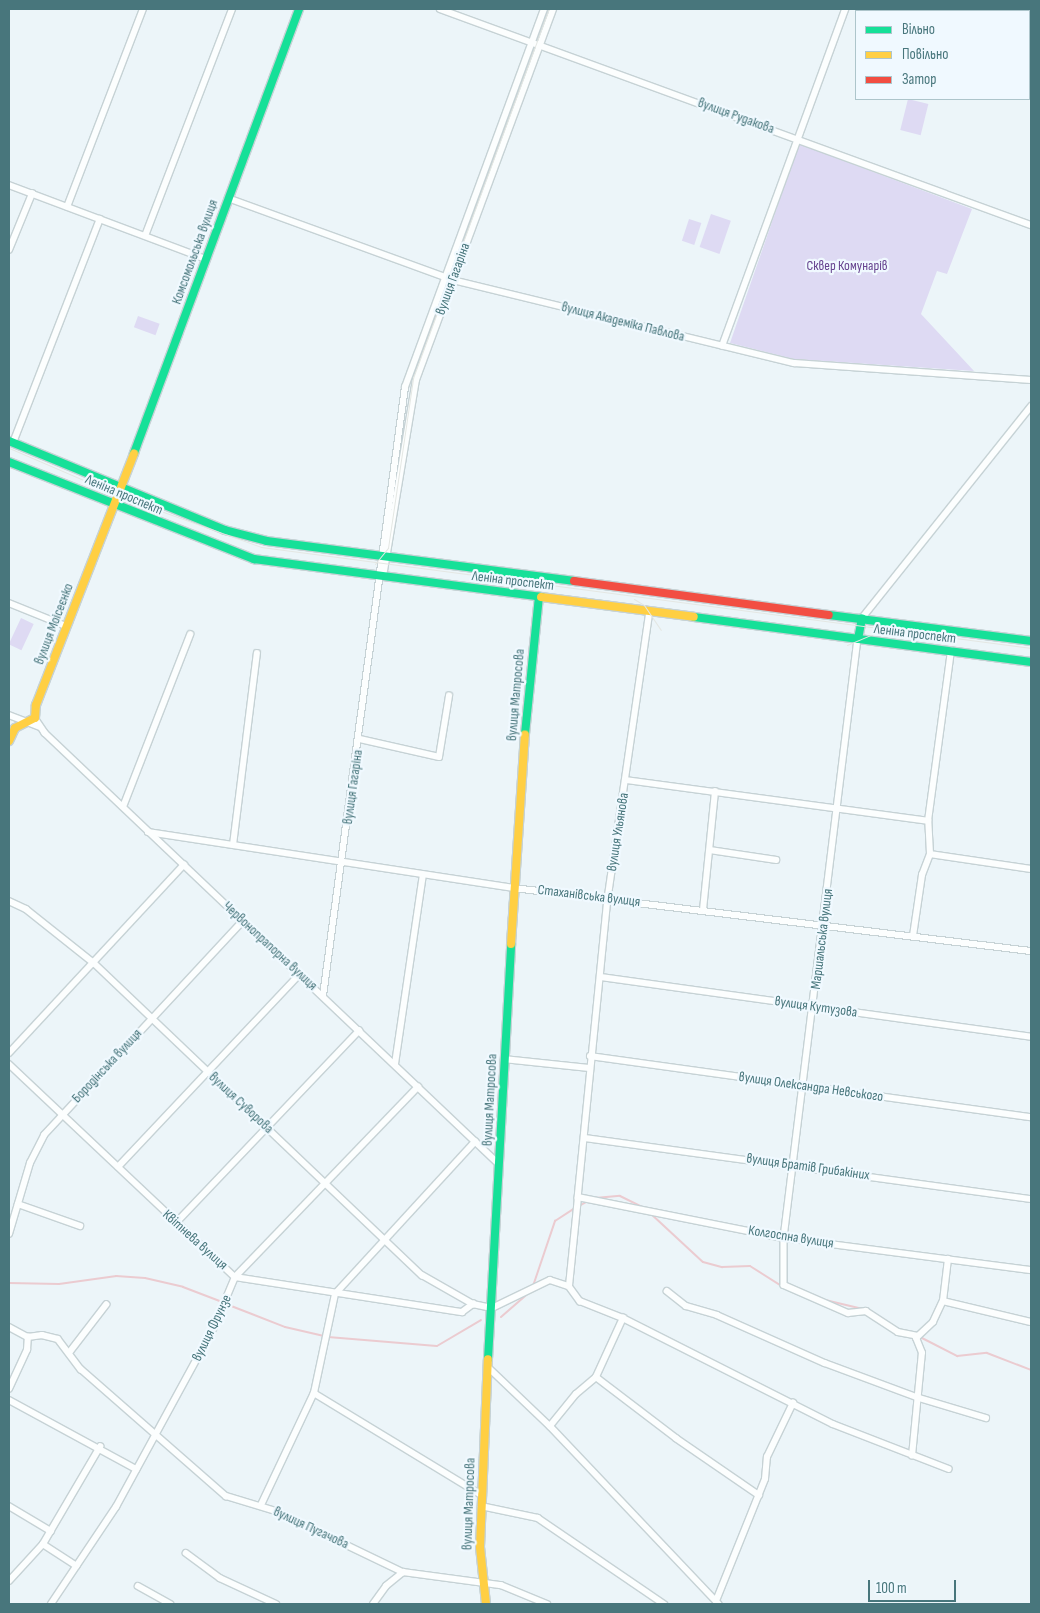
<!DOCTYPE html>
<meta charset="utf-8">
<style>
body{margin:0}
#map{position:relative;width:1040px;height:1613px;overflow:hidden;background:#ecf5f9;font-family:"Sofia Sans Condensed",sans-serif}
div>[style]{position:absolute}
.green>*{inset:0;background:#dedaf3;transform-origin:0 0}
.stream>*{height:2px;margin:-1px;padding:0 1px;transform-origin:1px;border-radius:1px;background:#ebcbd0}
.roads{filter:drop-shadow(1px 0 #c6d2d5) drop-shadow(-1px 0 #c6d2d5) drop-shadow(0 1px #c6d2d5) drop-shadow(0 -1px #c6d2d5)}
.street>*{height:5.5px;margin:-2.75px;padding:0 2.75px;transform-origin:2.75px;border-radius:2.75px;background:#fcfefe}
.fast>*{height:8px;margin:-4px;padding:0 4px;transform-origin:4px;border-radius:4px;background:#16e098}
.slow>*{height:8px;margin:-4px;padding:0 4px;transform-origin:4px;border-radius:4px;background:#ffcf43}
.jam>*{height:8px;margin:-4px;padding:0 4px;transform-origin:4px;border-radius:4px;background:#f24e42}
.tram>*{height:1px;margin:-0.5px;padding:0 0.5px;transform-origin:0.5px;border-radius:0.5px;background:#e4e7e3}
span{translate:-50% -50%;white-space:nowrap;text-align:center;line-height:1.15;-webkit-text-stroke:4.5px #f0f9ff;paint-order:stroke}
.street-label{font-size:14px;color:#48767c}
.park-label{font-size:14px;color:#66438f}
.frame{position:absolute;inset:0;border:10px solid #48767c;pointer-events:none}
.legend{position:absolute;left:855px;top:10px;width:175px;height:90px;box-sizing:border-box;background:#f0f9ff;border:1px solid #adc5cb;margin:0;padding:6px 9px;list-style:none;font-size:15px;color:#48767c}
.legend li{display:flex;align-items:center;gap:10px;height:25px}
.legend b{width:25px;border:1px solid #adc5cb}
.scale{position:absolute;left:868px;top:1580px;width:88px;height:22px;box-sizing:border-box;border:2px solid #48767c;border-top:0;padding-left:6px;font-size:15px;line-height:18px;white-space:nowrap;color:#48767c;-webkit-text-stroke:4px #f0f9ff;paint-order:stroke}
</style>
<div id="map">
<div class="green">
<i style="left:908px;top:99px;width:21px;height:32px;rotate:14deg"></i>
<i style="clip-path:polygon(799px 144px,972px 209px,947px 274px,937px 271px,921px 314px,974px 371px,794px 359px,730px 343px)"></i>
<i style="left:711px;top:214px;width:21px;height:35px;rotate:19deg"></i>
<i style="left:689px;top:219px;width:13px;height:23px;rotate:18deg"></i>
<i style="left:138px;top:316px;width:23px;height:12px;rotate:20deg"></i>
<i style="left:21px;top:618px;width:14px;height:29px;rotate:25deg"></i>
</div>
<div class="stream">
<i style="left:595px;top:1198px;width:25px;rotate:-5deg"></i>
<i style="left:620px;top:1196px;width:28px;rotate:26deg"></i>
<i style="left:579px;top:1206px;width:10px;rotate:-29deg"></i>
<i style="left:650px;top:1213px;width:72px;rotate:42.8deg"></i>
<i style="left:703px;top:1262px;width:20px;rotate:15deg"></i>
<i style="left:722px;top:1267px;width:28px;rotate:-2deg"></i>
<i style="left:750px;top:1266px;width:45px;rotate:32.3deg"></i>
<i style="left:9px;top:1283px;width:50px;rotate:1.1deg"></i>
<i style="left:59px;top:1284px;width:58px;rotate:-8deg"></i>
<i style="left:116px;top:1276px;width:29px;rotate:4deg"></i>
<i style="left:145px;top:1278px;width:39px;rotate:13deg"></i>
<i style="left:183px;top:1287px;width:42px;rotate:21deg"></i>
<i style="left:533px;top:1286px;width:69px;rotate:-71.3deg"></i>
<i style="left:555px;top:1221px;width:24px;rotate:-33deg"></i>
<i style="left:821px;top:1299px;width:43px;rotate:13.4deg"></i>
<i style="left:226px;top:1304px;width:63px;rotate:21.3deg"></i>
<i style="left:285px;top:1327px;width:40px;rotate:13deg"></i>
<i style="left:501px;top:1317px;width:35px;rotate:-41deg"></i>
<i style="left:328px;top:1337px;width:109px;rotate:4.7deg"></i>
<i style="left:437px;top:1346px;width:51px;rotate:-30.6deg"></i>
<i style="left:920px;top:1337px;width:42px;rotate:27.2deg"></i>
<i style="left:957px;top:1356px;width:30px;rotate:-6deg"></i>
<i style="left:987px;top:1353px;width:47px;rotate:21.1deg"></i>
</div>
<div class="roads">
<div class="street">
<i style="left:440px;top:9px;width:629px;rotate:20.08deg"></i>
<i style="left:9px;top:185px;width:210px;rotate:20.6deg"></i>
<i style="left:228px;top:198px;width:239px;rotate:20deg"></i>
<i style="left:453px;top:280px;width:351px;rotate:13.7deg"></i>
<i style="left:794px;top:363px;width:238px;rotate:4.1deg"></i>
<i style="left:67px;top:207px;width:212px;rotate:-69deg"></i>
<i style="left:145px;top:236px;width:243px;rotate:-69deg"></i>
<i style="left:9px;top:250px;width:61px;rotate:-67.7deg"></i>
<i style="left:722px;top:346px;width:359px;rotate:-69.9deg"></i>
<i style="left:13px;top:443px;width:240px;rotate:-68.8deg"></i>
<i style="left:384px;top:571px;width:194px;rotate:-80.5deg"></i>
<i style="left:416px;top:380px;width:395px;rotate:-69.7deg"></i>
<i style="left:9px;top:603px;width:61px;rotate:22deg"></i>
<i style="left:650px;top:611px;width:290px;rotate:98.3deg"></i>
<i style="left:608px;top:898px;width:301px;rotate:95.7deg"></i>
<i style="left:578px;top:1197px;width:210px;rotate:11.3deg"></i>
<i style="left:784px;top:1238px;width:249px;rotate:7.4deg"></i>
<i style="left:862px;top:618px;width:271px;rotate:-51.4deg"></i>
<i style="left:858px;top:639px;width:604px;rotate:97.04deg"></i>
<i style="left:784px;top:1238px;width:47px;rotate:90deg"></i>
<i style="left:784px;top:1285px;width:70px;rotate:23.6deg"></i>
<i style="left:848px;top:1313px;width:18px;rotate:-6deg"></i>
<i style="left:866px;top:1311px;width:38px;rotate:33deg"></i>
<i style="left:898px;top:1332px;width:20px;rotate:11deg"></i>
<i style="left:9px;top:715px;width:33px;rotate:21deg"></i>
<i style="left:35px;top:718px;width:18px;rotate:56deg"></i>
<i style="left:45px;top:733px;width:626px;rotate:43.51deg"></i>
<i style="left:360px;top:739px;width:81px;rotate:12.8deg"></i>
<i style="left:439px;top:757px;width:62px;rotate:-80.7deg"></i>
<i style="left:626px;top:780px;width:305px;rotate:7.7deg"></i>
<i style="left:123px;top:807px;width:185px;rotate:-68.7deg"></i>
<i style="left:148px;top:832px;width:370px;rotate:8.7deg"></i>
<i style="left:514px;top:888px;width:521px;rotate:6.95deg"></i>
<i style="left:233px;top:845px;width:193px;rotate:-82.9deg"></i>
<i style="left:710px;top:850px;width:67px;rotate:8.6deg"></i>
<i style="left:930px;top:854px;width:102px;rotate:8.4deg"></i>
<i style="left:9px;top:901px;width:19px;rotate:25deg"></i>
<i style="left:26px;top:909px;width:87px;rotate:38.5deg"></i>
<i style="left:94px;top:963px;width:453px;rotate:43.6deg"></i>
<i style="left:422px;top:1275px;width:59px;rotate:29.6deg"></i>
<i style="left:703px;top:910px;width:119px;rotate:-84.2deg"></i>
<i style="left:913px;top:936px;width:62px;rotate:-81.6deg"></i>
<i style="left:922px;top:875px;width:22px;rotate:-69deg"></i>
<i style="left:930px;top:854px;width:33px;rotate:-93deg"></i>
<i style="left:928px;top:821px;width:172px;rotate:-82.3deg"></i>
<i style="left:601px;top:977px;width:434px;rotate:7.9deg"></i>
<i style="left:323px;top:996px;width:614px;rotate:-82.33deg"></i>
<i style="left:405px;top:387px;width:403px;rotate:-69.8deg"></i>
<i style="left:9px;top:1053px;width:257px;rotate:-47.1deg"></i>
<i style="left:590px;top:1056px;width:445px;rotate:7.9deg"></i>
<i style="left:504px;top:1059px;width:85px;rotate:6deg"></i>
<i style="left:9px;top:1064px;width:311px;rotate:43.3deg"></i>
<i style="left:235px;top:1277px;width:230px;rotate:8.8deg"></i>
<i style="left:462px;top:1312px;width:14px;rotate:-36deg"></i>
<i style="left:473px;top:1304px;width:19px;rotate:12deg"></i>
<i style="left:492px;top:1308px;width:64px;rotate:-25.8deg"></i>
<i style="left:550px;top:1280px;width:20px;rotate:18deg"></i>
<i style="left:395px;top:1064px;width:191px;rotate:-81.6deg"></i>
<i style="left:585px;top:1138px;width:450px;rotate:7.8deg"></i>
<i style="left:118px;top:1167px;width:265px;rotate:-46.7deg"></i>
<i style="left:18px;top:1204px;width:66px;rotate:19.5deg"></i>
<i style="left:175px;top:1224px;width:267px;rotate:-46.4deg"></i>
<i style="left:9px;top:1234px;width:74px;rotate:-73.5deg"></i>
<i style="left:30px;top:1163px;width:31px;rotate:-63deg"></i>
<i style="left:44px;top:1135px;width:292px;rotate:-47.1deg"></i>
<i style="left:569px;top:1286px;width:19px;rotate:54deg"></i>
<i style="left:580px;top:1301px;width:46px;rotate:21.6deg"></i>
<i style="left:623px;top:1318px;width:235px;rotate:26.8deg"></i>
<i style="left:833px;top:1424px;width:124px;rotate:21.2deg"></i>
<i style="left:569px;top:1286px;width:89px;rotate:-84.2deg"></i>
<i style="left:667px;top:1291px;width:24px;rotate:38deg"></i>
<i style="left:686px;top:1306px;width:32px;rotate:16deg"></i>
<i style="left:717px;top:1315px;width:118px;rotate:24deg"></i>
<i style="left:825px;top:1363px;width:100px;rotate:20.4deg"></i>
<i style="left:919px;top:1398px;width:70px;rotate:16.6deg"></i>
<i style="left:943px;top:1301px;width:90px;rotate:13.4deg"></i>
<i style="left:943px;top:1301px;width:42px;rotate:-83.2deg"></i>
<i style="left:9px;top:1327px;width:21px;rotate:28deg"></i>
<i style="left:28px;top:1337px;width:14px;rotate:-8deg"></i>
<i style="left:42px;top:1335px;width:16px;rotate:14deg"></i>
<i style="left:58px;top:1339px;width:38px;rotate:53deg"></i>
<i style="left:81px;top:1369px;width:193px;rotate:41.2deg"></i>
<i style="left:226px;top:1496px;width:52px;rotate:16.7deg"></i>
<i style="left:276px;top:1511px;width:141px;rotate:25.7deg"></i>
<i style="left:403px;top:1572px;width:99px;rotate:7.6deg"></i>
<i style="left:501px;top:1585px;width:50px;rotate:22.4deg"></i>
<i style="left:69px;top:1353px;width:61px;rotate:-52.4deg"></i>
<i style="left:488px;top:1367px;width:86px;rotate:43.6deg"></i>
<i style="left:550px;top:1426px;width:245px;rotate:46.5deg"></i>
<i style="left:596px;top:1377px;width:101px;rotate:37.3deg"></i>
<i style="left:676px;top:1438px;width:101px;rotate:34.5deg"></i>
<i style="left:9px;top:1389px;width:43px;rotate:-65.2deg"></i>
<i style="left:27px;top:1350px;width:13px;rotate:-86deg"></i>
<i style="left:314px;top:1393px;width:197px;rotate:31.3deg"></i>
<i style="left:9px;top:1400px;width:145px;rotate:28.5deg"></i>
<i style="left:550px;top:1426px;width:41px;rotate:-50.9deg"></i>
<i style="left:576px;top:1394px;width:26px;rotate:-40deg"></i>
<i style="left:596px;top:1377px;width:65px;rotate:-65.4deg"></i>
<i style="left:912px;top:1456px;width:103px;rotate:-84.5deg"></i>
<i style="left:922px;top:1353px;width:16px;rotate:-112deg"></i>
<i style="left:916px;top:1338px;width:23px;rotate:-43deg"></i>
<i style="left:933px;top:1322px;width:23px;rotate:-65deg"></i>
<i style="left:261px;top:1505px;width:124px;rotate:-64.7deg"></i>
<i style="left:314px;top:1393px;width:101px;rotate:-78deg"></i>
<i style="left:335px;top:1294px;width:207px;rotate:-47.4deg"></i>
<i style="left:9px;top:1506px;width:49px;rotate:30.8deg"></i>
<i style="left:481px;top:1506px;width:58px;rotate:11.9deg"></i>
<i style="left:538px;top:1518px;width:153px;rotate:34.3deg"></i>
<i style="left:43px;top:1544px;width:40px;rotate:32.9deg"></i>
<i style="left:186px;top:1553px;width:42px;rotate:36.3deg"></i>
<i style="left:220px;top:1578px;width:62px;rotate:24.9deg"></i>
<i style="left:9px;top:1581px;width:50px;rotate:-47.4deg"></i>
<i style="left:43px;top:1544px;width:113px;rotate:-59.6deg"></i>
<i style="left:138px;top:1586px;width:37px;rotate:29deg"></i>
<i style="left:716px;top:1601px;width:131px;rotate:-68.1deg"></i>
<i style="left:765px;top:1479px;width:22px;rotate:-85deg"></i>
<i style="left:767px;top:1457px;width:60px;rotate:-64.3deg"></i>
<i style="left:51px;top:1604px;width:117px;rotate:-56.2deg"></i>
<i style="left:116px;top:1507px;width:205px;rotate:-61.4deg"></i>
<i style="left:214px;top:1327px;width:54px;rotate:-67.2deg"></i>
<i style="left:235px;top:1277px;width:264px;rotate:-46.1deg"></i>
<i style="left:373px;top:1604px;width:22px;rotate:-54deg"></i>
<i style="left:386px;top:1586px;width:22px;rotate:-39deg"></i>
</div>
<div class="fast">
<i style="left:999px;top:9px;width:7px;rotate:16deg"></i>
<i style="left:1029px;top:20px;width:2px;rotate:27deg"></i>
<i style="left:9px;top:441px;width:234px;rotate:22.4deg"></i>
<i style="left:225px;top:530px;width:43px;rotate:14.7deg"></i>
<i style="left:267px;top:541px;width:310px;rotate:7.4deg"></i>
<i style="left:134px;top:453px;width:474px;rotate:-69.6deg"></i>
<i style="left:9px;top:462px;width:264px;rotate:21.6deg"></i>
<i style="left:254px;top:559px;width:290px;rotate:7.5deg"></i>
<i style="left:829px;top:615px;width:204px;rotate:7.3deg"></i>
<i style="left:694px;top:617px;width:340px;rotate:7.6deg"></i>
<i style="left:858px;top:639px;width:21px;rotate:-79deg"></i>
<i style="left:525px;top:734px;width:138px;rotate:-84.2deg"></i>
<i style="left:488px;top:1359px;width:416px;rotate:-86.8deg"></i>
</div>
<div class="slow">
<i style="left:541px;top:597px;width:154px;rotate:7.4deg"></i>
<i style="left:9px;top:741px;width:14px;rotate:-65deg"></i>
<i style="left:15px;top:728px;width:22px;rotate:-27deg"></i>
<i style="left:35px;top:718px;width:13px;rotate:-86deg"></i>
<i style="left:36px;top:705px;width:270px;rotate:-68.7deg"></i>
<i style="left:511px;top:944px;width:210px;rotate:-86.2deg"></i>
<i style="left:486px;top:1604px;width:57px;rotate:-96deg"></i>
<i style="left:480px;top:1547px;width:188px;rotate:-87.6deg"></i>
</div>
<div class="jam">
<i style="left:574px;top:581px;width:257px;rotate:7.6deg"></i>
</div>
</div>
<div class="tram">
<i style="left:9px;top:448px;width:132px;rotate:23.3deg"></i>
<i style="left:130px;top:500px;width:139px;rotate:19.7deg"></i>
<i style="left:261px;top:547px;width:777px;rotate:7.47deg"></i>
<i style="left:375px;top:564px;width:21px;rotate:-51deg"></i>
<i style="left:388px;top:548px;width:172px;rotate:-81.6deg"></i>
<i style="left:413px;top:378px;width:393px;rotate:-69.8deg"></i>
<i style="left:634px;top:599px;width:12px;rotate:31deg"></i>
<i style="left:644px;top:605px;width:30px;rotate:56deg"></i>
<i style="left:847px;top:645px;width:33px;rotate:-23deg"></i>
</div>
<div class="street-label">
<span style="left:736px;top:116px;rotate:20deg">вулиця Рудакова</span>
<span style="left:195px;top:252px;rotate:-70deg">Комсомольська вулиця</span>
<span style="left:453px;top:279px;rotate:-70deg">вулиця Гагаріна</span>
<span style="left:623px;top:322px;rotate:14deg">вулиця Академіка Павлова</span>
<span style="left:124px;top:495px;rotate:23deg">Леніна проспект</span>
<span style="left:513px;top:581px;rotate:7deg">Леніна проспект</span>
<span style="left:54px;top:624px;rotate:-69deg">вулиця Моісеєнко</span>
<span style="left:915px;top:634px;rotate:7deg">Леніна проспект</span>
<span style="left:516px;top:695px;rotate:-85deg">вулиця Матросова</span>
<span style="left:353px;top:787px;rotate:-82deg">вулиця Гагаріна</span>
<span style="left:618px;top:832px;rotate:-81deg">вулиця Ульянова</span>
<span style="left:589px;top:896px;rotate:7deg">Стаханівська вулиця</span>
<span style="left:822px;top:939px;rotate:-83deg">Маршальська вулиця</span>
<span style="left:270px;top:946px;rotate:43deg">Червонопрапорна вулиця</span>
<span style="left:816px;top:1007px;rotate:8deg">вулиця Кутузова</span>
<span style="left:107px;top:1066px;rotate:-47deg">Бородінська вулиця</span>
<span style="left:811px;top:1087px;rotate:8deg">вулиця Олександра Невського</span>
<span style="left:490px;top:1100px;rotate:-87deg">вулиця Матросова</span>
<span style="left:241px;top:1103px;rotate:43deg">вулиця Суворова</span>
<span style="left:808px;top:1167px;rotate:8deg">вулиця Братів Грибакіних</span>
<span style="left:791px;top:1237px;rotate:9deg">Колгоспна вулиця</span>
<span style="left:195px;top:1240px;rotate:42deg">Квітнева вулиця</span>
<span style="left:212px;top:1328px;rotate:-64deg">вулиця Фрунзе</span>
<span style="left:469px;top:1504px;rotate:-88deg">вулиця Матросова</span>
<span style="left:311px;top:1528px;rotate:25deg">вулиця Пугачова</span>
</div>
<div class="park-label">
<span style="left:847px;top:266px">Сквер Комунарів</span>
</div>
<div class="frame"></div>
<ul class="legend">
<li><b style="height:6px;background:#16e098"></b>Вільно</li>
<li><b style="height:6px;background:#ffcf43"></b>Повільно</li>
<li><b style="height:6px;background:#f24e42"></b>Затор</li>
</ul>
<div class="scale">100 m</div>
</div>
